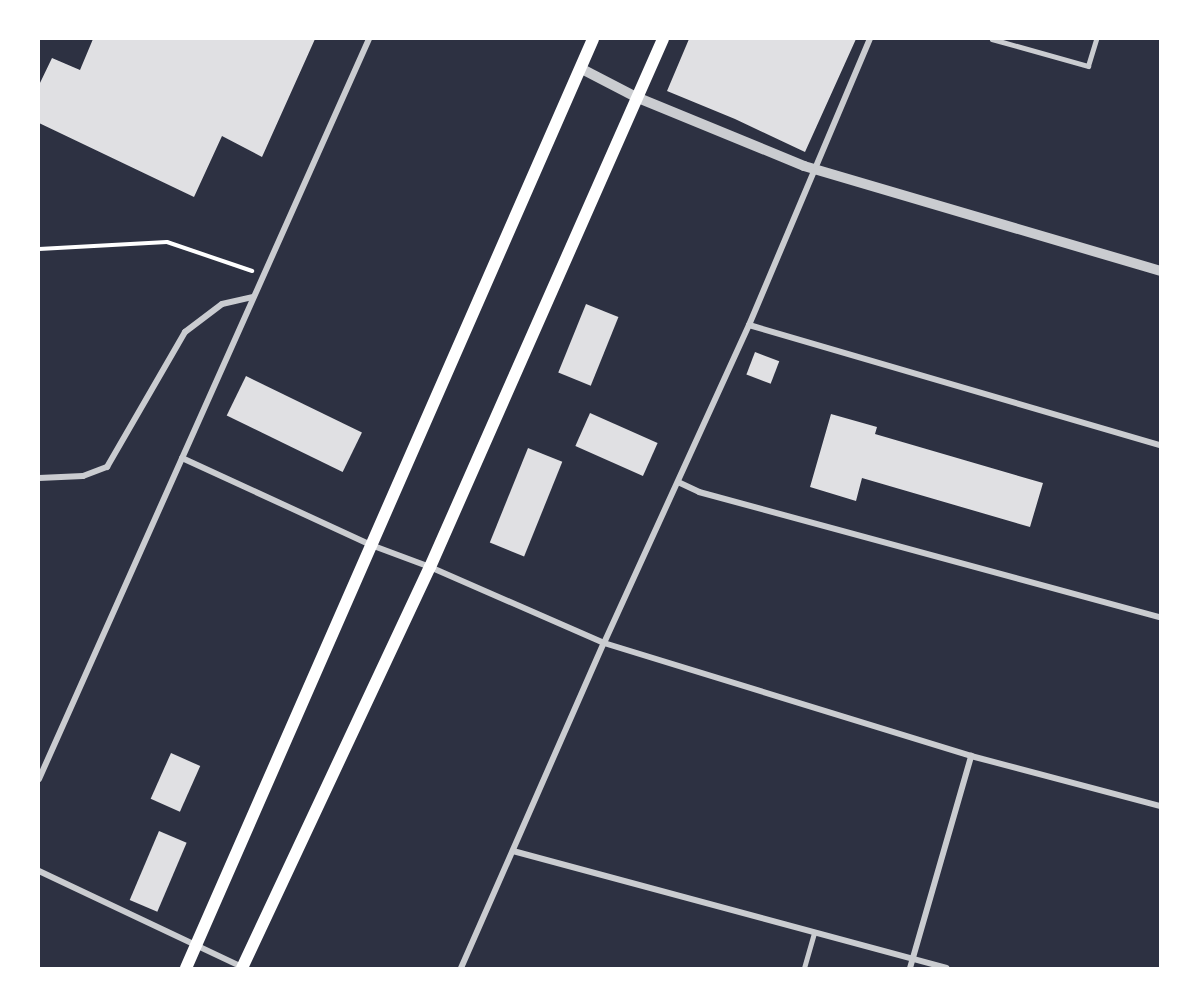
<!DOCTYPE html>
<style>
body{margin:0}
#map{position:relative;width:1199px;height:1007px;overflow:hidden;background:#2d3142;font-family:Lato,sans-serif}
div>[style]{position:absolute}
.building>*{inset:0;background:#e0e0e3;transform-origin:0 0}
.path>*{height:4px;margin:-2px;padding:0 2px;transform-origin:2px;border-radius:2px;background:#fff}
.service>*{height:4.5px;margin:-2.25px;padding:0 2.25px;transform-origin:2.25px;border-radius:2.25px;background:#caccd0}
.minor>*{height:6px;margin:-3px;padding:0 3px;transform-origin:3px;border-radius:3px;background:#caccd0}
.tertiary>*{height:10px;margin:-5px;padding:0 5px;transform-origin:5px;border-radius:5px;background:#caccd0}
.secondary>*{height:12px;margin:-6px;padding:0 6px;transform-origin:6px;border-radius:6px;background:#fff}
span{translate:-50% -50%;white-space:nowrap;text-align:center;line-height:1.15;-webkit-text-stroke:6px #fff;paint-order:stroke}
.frame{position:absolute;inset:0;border:40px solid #fff;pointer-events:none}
</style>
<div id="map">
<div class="building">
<i style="clip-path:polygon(93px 39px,315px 39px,262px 157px,222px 136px,194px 197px,39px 123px,39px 85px,52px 58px,80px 70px)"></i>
<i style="clip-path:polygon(689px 39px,856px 39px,805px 152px,735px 119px,667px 91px)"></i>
<i style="left:586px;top:304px;width:35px;height:74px;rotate:22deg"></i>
<i style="left:755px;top:352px;width:26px;height:24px;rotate:21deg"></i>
<i style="left:246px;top:376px;width:129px;height:44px;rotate:26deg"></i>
<i style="left:590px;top:413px;width:74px;height:36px;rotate:24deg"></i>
<i style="clip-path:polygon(831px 414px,877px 427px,875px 434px,1043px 483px,1030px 527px,862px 478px,856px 501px,810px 487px)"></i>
<i style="left:528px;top:448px;width:37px;height:102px;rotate:22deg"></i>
<i style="left:171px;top:753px;width:32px;height:50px;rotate:24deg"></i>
<i style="left:159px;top:831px;width:30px;height:75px;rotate:23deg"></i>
</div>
<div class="path">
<i style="left:39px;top:249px;width:128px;rotate:-3.1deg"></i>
<i style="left:167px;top:242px;width:90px;rotate:18.8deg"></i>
</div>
<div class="service">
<i style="left:992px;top:39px;width:100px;rotate:15.7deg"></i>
<i style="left:1088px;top:66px;width:28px;rotate:-73deg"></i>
<i style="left:804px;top:968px;width:36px;rotate:-74deg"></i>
</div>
<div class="minor">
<i style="left:749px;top:325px;width:428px;rotate:16.3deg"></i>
<i style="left:182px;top:458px;width:208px;rotate:24.7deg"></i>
<i style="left:371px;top:545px;width:63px;rotate:20.4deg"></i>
<i style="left:430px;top:567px;width:190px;rotate:23.6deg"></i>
<i style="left:604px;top:643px;width:384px;rotate:17.1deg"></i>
<i style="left:971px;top:756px;width:196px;rotate:14.8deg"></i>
<i style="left:39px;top:478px;width:44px;rotate:-2.6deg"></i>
<i style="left:83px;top:476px;width:26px;rotate:-21deg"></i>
<i style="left:107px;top:467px;width:156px;rotate:-60deg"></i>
<i style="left:185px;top:332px;width:46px;rotate:-37.1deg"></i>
<i style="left:222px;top:304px;width:32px;rotate:-13deg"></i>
<i style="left:678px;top:482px;width:23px;rotate:25deg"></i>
<i style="left:699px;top:492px;width:478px;rotate:15.2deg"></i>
<i style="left:39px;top:779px;width:810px;rotate:-65.97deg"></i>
<i style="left:513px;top:851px;width:449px;rotate:15.1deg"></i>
<i style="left:39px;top:871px;width:225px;rotate:25.3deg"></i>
<i style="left:461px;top:968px;width:355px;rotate:-66.3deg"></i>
<i style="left:604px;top:643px;width:349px;rotate:-65.5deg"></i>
<i style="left:749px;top:325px;width:311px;rotate:-67.1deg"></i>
<i style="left:910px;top:968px;width:221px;rotate:-73.9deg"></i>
</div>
<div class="tertiary">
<i style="left:580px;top:68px;width:63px;rotate:27.4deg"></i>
<i style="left:636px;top:97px;width:182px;rotate:22.3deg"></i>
<i style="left:804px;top:166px;width:371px;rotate:16.4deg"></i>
</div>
<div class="secondary">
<i style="left:186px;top:968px;width:1014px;rotate:-66.34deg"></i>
<i style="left:242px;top:968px;width:443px;rotate:-64.9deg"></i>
<i style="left:430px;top:567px;width:577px;rotate:-66.19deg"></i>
</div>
<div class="frame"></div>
</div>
